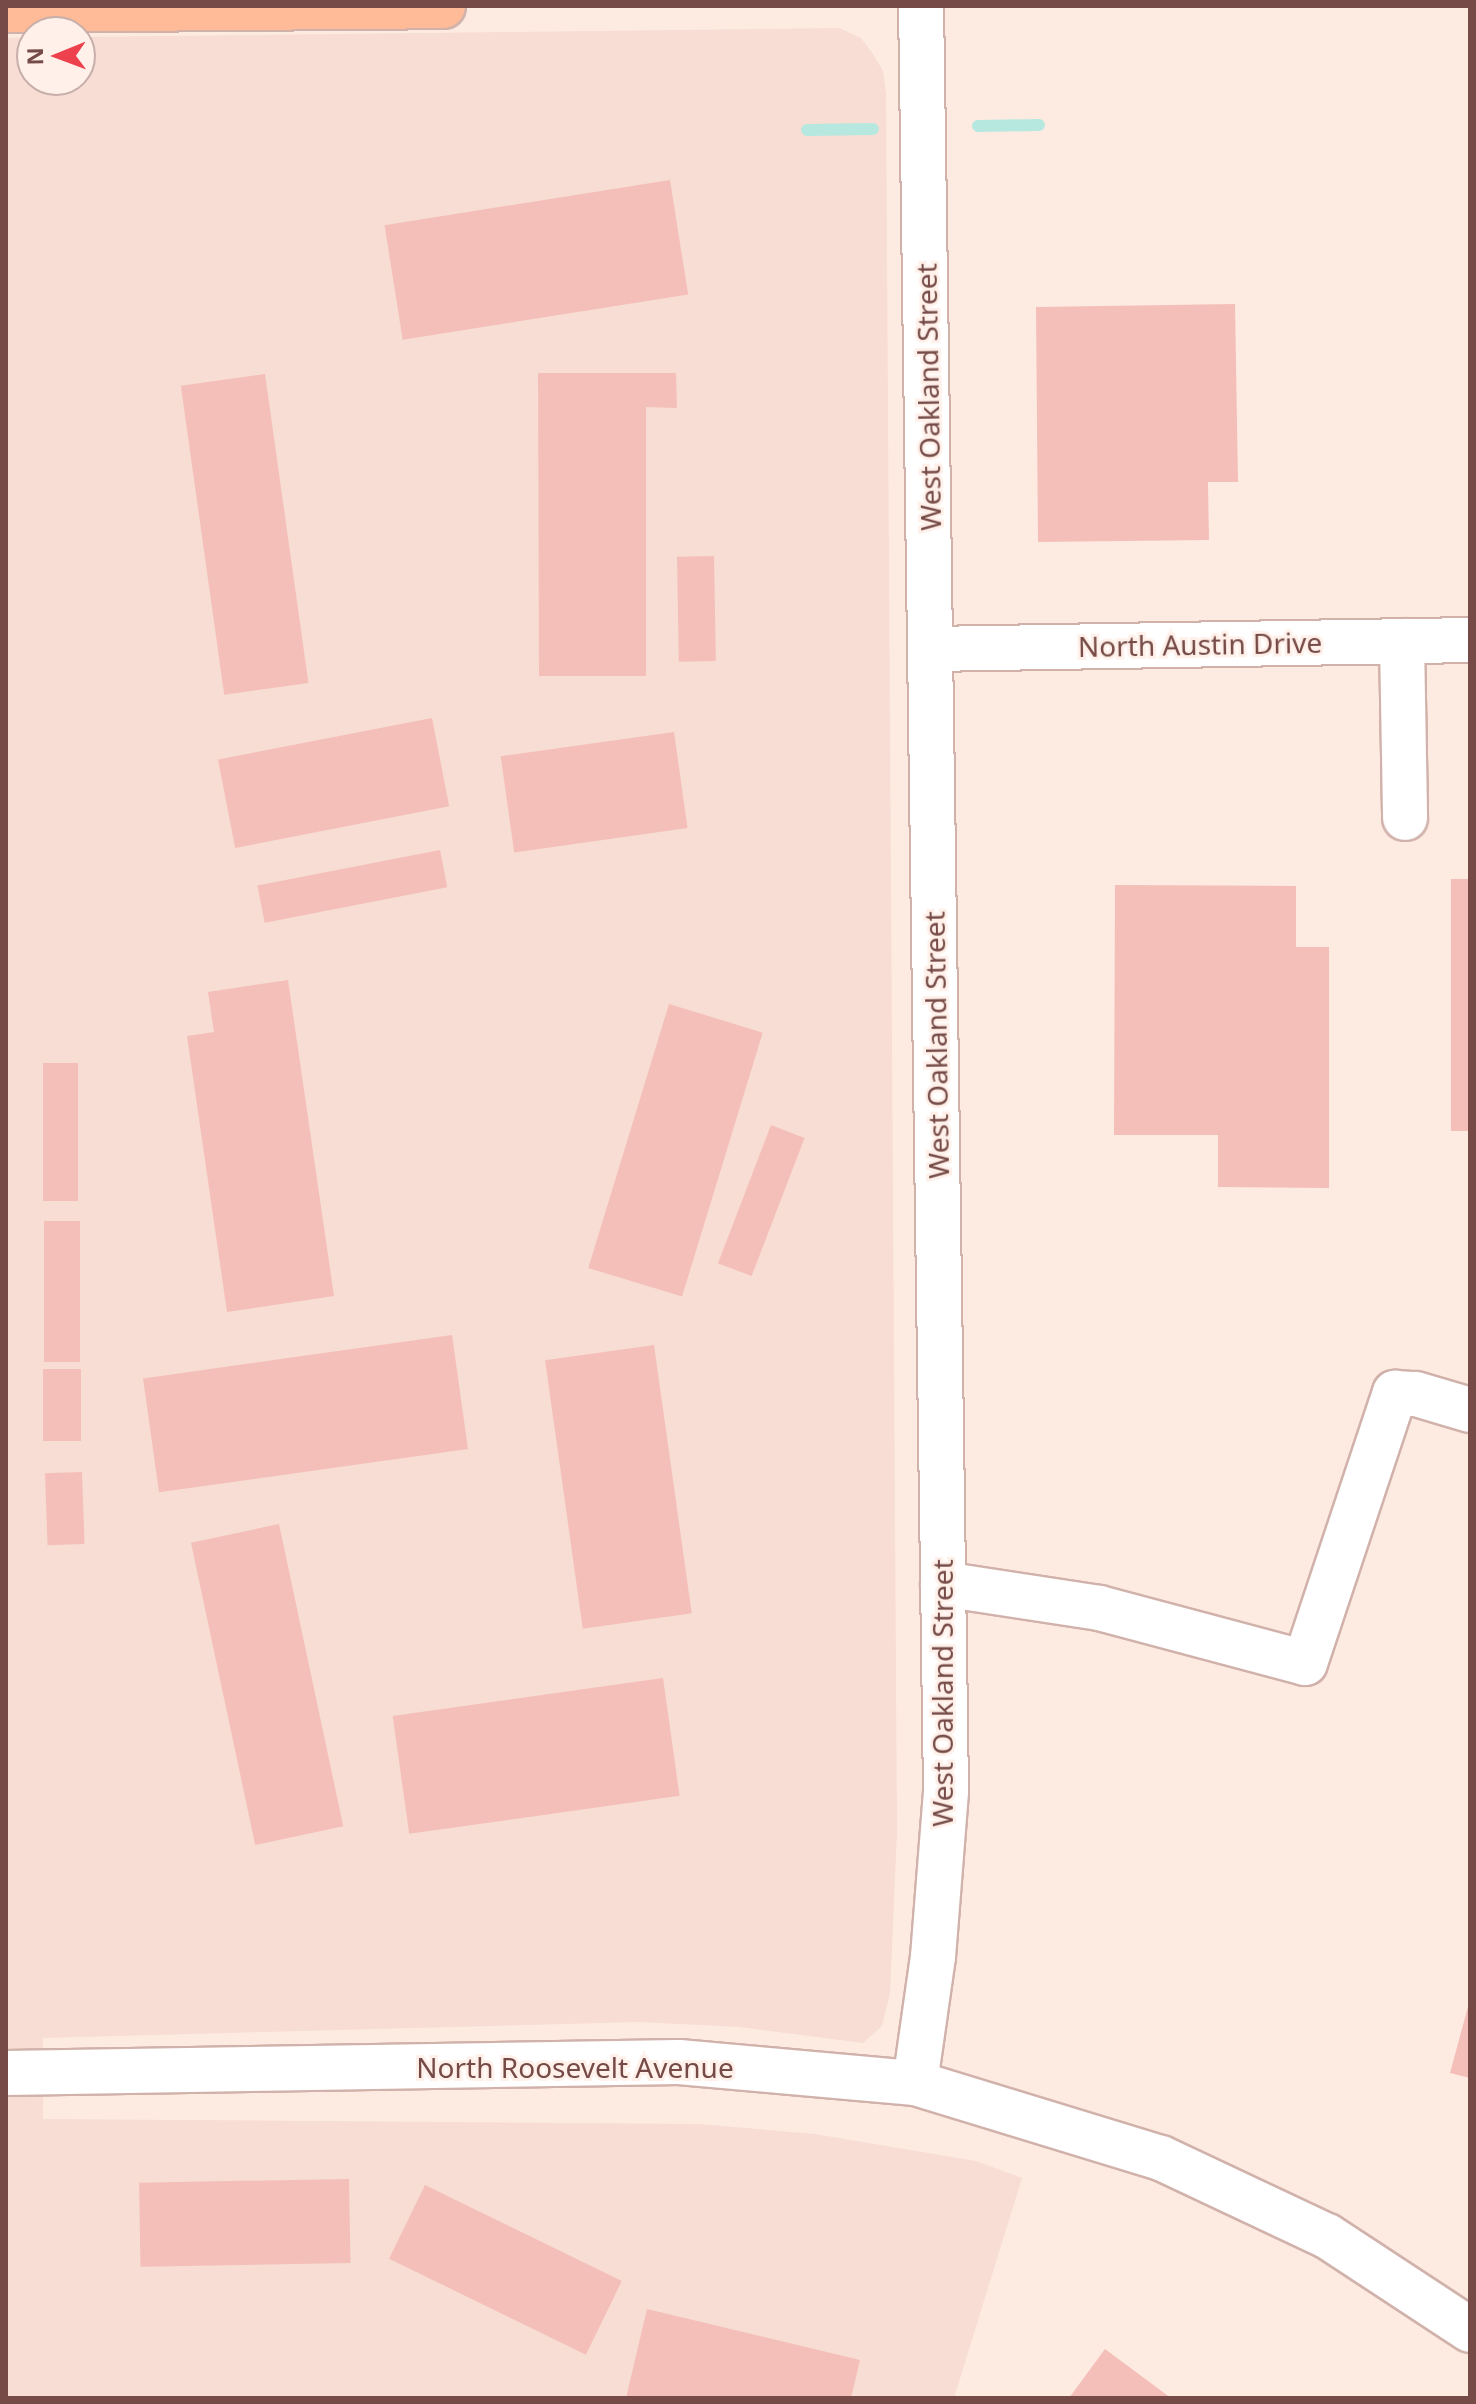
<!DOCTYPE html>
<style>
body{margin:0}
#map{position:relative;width:1476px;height:2404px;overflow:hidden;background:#fdebe2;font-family:"Noto Sans",sans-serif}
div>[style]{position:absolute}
.residential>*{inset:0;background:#f7ddd3}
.stream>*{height:12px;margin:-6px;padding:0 6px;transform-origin:6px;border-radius:6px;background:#b6e8e0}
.building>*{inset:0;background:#f4bfb9;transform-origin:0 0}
.roads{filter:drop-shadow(2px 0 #d1b2ab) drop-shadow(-2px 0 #d1b2ab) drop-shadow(0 2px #d1b2ab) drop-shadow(0 -2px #d1b2ab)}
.minor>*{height:44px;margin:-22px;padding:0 22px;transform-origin:22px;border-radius:22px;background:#fff}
.major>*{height:44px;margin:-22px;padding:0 22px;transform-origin:22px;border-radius:22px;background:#ffbb98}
span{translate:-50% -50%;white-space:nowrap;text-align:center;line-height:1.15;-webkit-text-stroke:6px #fff0ea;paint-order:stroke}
.street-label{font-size:28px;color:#764b47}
.frame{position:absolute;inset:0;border:8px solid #764b47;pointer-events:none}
.north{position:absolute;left:16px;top:16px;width:80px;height:80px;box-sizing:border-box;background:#fff0ea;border:2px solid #c8aea9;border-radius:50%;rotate:269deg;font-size:22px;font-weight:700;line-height:32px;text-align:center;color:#764b47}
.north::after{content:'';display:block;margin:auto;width:28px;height:36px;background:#ed414d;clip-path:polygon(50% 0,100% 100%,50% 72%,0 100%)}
</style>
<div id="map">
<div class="residential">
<i style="clip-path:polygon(839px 28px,861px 38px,873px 54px,883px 71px,886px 94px,897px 1832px,890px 1993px,882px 2026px,863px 2043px,739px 2027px,640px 2022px,43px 2038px,43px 2119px,699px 2124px,815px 2134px,976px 2161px,1022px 2178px,954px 2398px,6px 2398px,6px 38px,32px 37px,32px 80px,80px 80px,80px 37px)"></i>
</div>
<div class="stream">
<i style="left:978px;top:126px;width:61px;rotate:-0.9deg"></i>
<i style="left:807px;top:130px;width:66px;rotate:-0.9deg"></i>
</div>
<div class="building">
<i style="left:670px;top:180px;width:116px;height:289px;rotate:81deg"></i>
<i style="clip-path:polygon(1235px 304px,1238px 482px,1208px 482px,1209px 540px,1038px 542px,1036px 307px)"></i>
<i style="clip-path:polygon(538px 373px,676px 373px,677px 408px,646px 407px,646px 676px,539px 676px)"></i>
<i style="left:265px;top:374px;width:312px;height:85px;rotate:82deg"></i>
<i style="left:714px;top:556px;width:105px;height:37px;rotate:89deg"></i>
<i style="left:432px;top:718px;width:90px;height:218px;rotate:79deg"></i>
<i style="left:674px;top:732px;width:97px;height:175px;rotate:82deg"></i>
<i style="left:440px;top:850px;width:38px;height:186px;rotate:79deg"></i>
<i style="left:1451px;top:879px;width:19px;height:252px"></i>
<i style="clip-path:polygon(1115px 885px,1296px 886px,1296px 947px,1329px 947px,1329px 1188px,1218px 1187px,1218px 1135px,1114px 1135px)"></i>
<i style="clip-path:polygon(288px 980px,334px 1296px,227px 1312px,187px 1036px,214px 1032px,208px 992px)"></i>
<i style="left:669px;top:1004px;width:98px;height:276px;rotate:17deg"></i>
<i style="left:43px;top:1063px;width:35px;height:138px"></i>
<i style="left:771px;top:1125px;width:36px;height:148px;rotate:21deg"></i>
<i style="left:44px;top:1221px;width:36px;height:141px"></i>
<i style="left:452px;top:1335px;width:115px;height:312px;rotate:82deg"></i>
<i style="left:654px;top:1345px;width:271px;height:110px;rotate:82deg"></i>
<i style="left:81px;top:1369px;width:72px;height:38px;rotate:90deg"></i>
<i style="left:82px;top:1472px;width:72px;height:37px;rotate:88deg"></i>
<i style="left:279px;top:1524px;width:309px;height:90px;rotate:78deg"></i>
<i style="left:663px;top:1678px;width:119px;height:273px;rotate:82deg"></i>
<i style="clip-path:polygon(1469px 2003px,1470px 2003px,1470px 2078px,1450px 2073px)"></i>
<i style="left:349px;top:2179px;width:84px;height:210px;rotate:89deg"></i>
<i style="left:425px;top:2185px;width:219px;height:82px;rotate:26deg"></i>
<i style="clip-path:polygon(647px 2309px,860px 2360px,851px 2398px,626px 2398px)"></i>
<i style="clip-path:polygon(1105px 2349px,1171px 2398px,1069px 2398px)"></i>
</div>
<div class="roads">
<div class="minor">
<i style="left:1402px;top:641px;width:177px;rotate:89deg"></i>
<i style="left:930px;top:649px;width:540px;rotate:-0.95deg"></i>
<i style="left:943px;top:1584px;width:158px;rotate:8.7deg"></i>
<i style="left:1099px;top:1608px;width:213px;rotate:14.9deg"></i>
<i style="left:1305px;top:1663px;width:285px;rotate:-71.6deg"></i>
<i style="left:1395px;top:1393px;width:21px;rotate:3deg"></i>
<i style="left:1416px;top:1394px;width:56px;rotate:16.5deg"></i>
<i style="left:6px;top:2073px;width:673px;rotate:-0.94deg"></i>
<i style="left:679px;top:2062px;width:237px;rotate:5.1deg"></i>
<i style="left:915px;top:2083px;width:257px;rotate:17deg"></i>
<i style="left:1161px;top:2158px;width:183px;rotate:25.2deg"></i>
<i style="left:1327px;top:2236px;width:171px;rotate:33.3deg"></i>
<i style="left:915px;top:2083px;width:127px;rotate:-81.9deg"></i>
<i style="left:933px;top:1957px;width:167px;rotate:-85.5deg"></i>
<i style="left:946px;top:1791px;width:1785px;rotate:-90.8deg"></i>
</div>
<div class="major">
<i style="left:6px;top:10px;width:437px;rotate:-0.5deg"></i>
</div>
</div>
<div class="street-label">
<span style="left:928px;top:397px;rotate:-91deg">West Oakland Street</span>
<span style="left:1200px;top:644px;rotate:-1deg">North Austin Drive</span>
<span style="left:936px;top:1045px;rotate:-91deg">West Oakland Street</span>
<span style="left:942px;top:1693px;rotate:-90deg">West Oakland Street</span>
<span style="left:575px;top:2067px">North Roosevelt Avenue</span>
</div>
<div class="frame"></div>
<div class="north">N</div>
</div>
